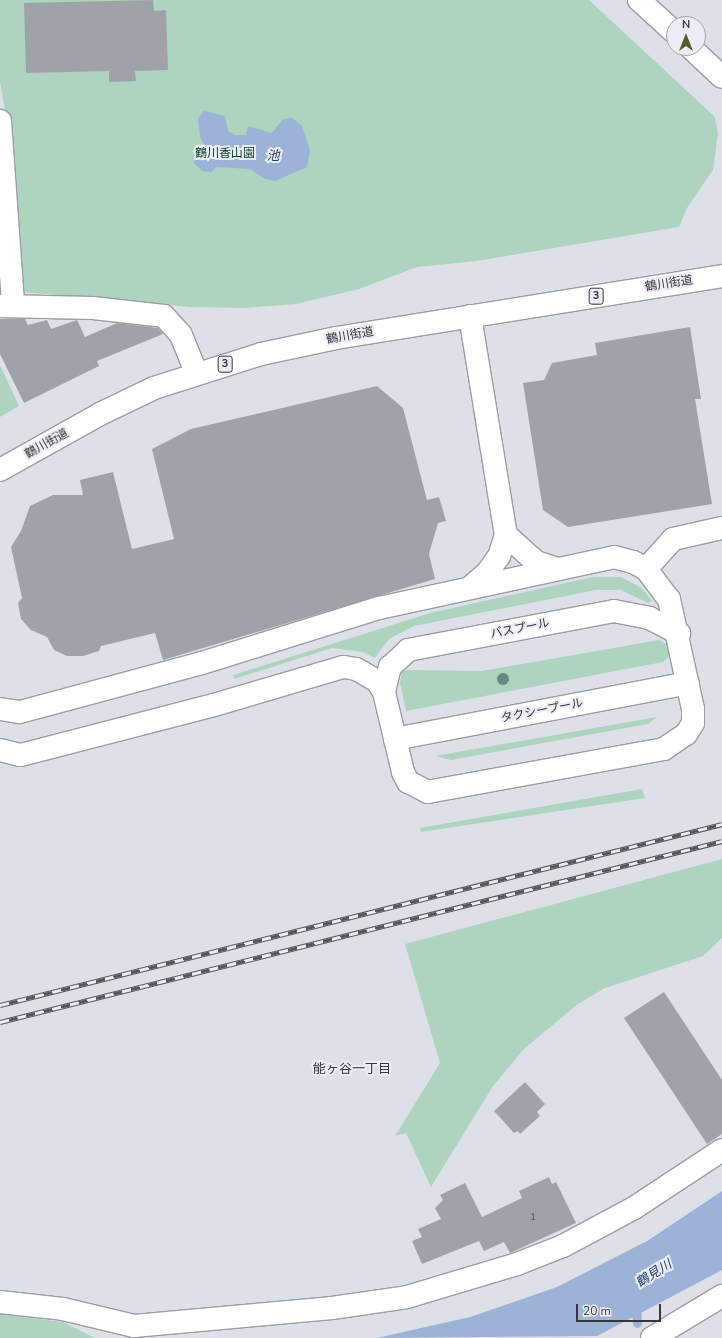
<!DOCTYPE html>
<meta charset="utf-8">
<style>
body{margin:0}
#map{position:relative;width:722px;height:1338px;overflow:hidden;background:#dee0e9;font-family:"Nunito Sans","Noto Sans JP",sans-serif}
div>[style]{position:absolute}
.green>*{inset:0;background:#aed4bf}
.water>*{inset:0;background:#9db2d7}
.stream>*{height:9px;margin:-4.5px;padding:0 4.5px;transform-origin:4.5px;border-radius:4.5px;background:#9db2d7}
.building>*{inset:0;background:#a0a2aa}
.roads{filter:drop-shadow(1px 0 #9c9da6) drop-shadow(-1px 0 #9c9da6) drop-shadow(0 1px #9c9da6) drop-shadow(0 -1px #9c9da6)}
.minor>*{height:22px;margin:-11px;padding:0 11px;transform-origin:11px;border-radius:11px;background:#fff}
.major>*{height:22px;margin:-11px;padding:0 11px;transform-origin:11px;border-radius:11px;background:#fff}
.rail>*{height:4.5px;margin-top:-2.25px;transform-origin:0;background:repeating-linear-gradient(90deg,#ebedf6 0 9px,#56575b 0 18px);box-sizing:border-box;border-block:1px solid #56575b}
.trees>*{width:12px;height:12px;margin:-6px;border-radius:50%;background:#6a8a81}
span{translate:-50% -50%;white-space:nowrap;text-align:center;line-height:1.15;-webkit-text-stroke:4px #ebedf6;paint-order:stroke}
.number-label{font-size:10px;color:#505256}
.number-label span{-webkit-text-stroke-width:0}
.shield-label span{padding:1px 3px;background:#ebedf6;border:1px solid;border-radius:3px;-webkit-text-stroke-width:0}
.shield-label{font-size:11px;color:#36373a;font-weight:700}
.park-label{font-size:12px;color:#0b442c}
.street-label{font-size:12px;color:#36373a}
.water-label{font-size:13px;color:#223b6b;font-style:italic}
.neighbourhood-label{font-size:13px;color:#36373a}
.north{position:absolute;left:666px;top:16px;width:40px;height:40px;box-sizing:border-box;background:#ebedf6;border:1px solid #a3a4ab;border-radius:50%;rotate:0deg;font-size:11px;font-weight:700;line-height:16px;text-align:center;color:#36373a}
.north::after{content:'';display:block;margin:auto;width:14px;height:18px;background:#585c2a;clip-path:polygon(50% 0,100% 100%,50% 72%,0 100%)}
.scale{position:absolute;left:576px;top:1304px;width:85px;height:18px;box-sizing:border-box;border:2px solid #36373a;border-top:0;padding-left:5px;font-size:12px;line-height:14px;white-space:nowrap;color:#36373a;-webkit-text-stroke:3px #ebedf6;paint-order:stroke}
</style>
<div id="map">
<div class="green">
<i style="clip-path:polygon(0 0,589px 0,715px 117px,718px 133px,713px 170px,687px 208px,679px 227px,477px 261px,417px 267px,359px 289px,296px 304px,243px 308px,190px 307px,20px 292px,9px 133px,0 82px)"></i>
<i style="clip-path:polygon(0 365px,19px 406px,0 417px)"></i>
<i style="clip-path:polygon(593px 577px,621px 577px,642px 588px,652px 601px,648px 603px,621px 590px,596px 590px,414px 626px,389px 639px,375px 658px,362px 652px,332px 648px,234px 679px,233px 675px,430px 613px)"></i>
<i style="clip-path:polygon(659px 640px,666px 644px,669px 656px,663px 662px,406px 711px,400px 683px,402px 672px,408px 670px,482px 671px)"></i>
<i style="clip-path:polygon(665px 711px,648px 724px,451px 760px,435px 756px,657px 717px)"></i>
<i style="clip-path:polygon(642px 789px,645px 798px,421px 832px,420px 828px)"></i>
<i style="clip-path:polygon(722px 859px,722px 938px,703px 956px,605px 988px,578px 1004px,525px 1048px,493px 1086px,431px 1187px,406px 1133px,395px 1136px,440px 1063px,405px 944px)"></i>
<i style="clip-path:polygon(0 1314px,63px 1322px,95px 1338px,0 1338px)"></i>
</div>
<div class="water">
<i style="clip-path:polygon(204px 111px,225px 116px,228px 131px,235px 135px,246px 135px,248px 126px,272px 133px,282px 120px,291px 117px,302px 126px,310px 150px,307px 167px,275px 181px,265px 179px,250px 169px,216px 167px,212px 172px,202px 171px,193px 162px,207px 150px,200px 137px,198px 118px)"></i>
<i style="clip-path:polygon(722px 1191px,722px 1270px,597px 1336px,377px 1338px,470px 1317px,557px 1287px,647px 1241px)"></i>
</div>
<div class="stream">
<i style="left:636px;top:1304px;width:19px;rotate:87deg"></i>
</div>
<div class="building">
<i style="clip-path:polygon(153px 0,154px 11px,166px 10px,168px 70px,135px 71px,136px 81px,109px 82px,109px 71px,26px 73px,24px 3px)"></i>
<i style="clip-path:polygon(0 319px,25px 319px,28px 325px,47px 320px,51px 329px,77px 320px,85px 337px,117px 323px,158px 328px,163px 334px,97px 361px,99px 366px,24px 403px,0 354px)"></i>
<i style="clip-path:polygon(690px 327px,701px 399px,695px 399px,712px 504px,568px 527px,543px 510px,523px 383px,544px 380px,552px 363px,597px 355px,595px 343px)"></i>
<i style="clip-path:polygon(377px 386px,403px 408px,427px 500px,439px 497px,446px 521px,438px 523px,429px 554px,435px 579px,163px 660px,155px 633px,101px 646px,99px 651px,83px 656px,67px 656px,54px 650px,47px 637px,31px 630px,21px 619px,18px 603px,22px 598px,11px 547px,21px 531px,30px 506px,53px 495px,83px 495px,80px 480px,113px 472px,132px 549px,174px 539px,152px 449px,191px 429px)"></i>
<i style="clip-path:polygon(664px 992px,722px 1080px,722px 1134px,707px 1144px,624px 1018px)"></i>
<i style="clip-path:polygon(525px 1082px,545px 1104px,537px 1112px,540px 1116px,520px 1134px,518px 1131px,514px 1133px,494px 1111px)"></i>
<i style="clip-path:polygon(549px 1177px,552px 1184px,556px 1182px,576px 1223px,510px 1253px,504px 1242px,484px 1251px,479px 1241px,422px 1264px,412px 1241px,422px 1237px,418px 1229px,441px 1219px,435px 1208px,443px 1200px,440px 1195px,465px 1183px,482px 1217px,522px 1198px,519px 1191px)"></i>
</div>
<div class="roads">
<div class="minor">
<i style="left:0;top:121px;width:183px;rotate:85.9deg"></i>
<i style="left:0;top:306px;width:93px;rotate:1.2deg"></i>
<i style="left:93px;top:308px;width:71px;rotate:6.4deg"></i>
<i style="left:164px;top:316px;width:25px;rotate:48deg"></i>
<i style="left:181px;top:335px;width:40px;rotate:68deg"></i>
<i style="left:470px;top:316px;width:222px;rotate:80.7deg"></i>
<i style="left:506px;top:535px;width:22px;rotate:108deg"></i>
<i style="left:499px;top:556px;width:19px;rotate:125deg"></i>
<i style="left:488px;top:572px;width:21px;rotate:139deg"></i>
<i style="left:506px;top:535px;width:40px;rotate:42deg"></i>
<i style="left:536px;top:562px;width:20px;rotate:18deg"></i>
<i style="left:646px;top:569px;width:40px;rotate:-48deg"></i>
<i style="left:673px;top:539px;width:50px;rotate:-12.7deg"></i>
<i style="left:384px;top:692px;width:26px;rotate:-77deg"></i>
<i style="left:390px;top:667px;width:25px;rotate:-43deg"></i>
<i style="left:408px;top:650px;width:210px;rotate:-10.7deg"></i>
<i style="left:614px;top:611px;width:36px;rotate:11deg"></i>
<i style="left:649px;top:618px;width:34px;rotate:27deg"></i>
<i style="left:0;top:709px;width:20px;rotate:9deg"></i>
<i style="left:20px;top:712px;width:188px;rotate:-15.1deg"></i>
<i style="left:202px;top:663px;width:185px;rotate:-17.3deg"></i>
<i style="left:379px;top:608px;width:240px;rotate:-12.2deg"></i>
<i style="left:614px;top:557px;width:20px;rotate:15deg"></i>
<i style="left:633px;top:562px;width:15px;rotate:28deg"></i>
<i style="left:646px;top:569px;width:38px;rotate:53deg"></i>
<i style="left:669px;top:599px;width:113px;rotate:77.7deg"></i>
<i style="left:693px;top:709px;width:14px;rotate:90deg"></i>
<i style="left:693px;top:723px;width:13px;rotate:122deg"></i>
<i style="left:686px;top:734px;width:27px;rotate:146deg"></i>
<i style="left:664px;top:749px;width:240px;rotate:169.7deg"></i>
<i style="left:428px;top:792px;width:22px;rotate:-153deg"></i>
<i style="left:408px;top:782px;width:11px;rotate:-117deg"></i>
<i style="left:403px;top:772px;width:82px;rotate:-103.4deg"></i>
<i style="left:384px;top:692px;width:13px;rotate:-122deg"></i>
<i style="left:377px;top:681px;width:24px;rotate:-150deg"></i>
<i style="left:356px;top:669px;width:13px;rotate:-171deg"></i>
<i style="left:343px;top:667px;width:134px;rotate:163.6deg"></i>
<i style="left:214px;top:705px;width:200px;rotate:165.5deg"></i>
<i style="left:20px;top:755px;width:21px;rotate:-166deg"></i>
<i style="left:395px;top:739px;width:298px;rotate:-10.8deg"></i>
<i style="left:0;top:1302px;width:63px;rotate:6.3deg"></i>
<i style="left:63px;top:1309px;width:73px;rotate:13.5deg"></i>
<i style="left:134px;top:1326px;width:199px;rotate:-5.2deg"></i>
<i style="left:332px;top:1308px;width:76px;rotate:-8.3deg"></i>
<i style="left:407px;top:1297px;width:115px;rotate:-16.7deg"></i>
<i style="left:517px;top:1264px;width:49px;rotate:-21.4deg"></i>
<i style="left:563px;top:1246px;width:81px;rotate:-28.2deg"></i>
<i style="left:634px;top:1208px;width:105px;rotate:-33.4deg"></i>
<i style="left:652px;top:1338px;width:82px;rotate:-31deg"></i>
</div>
<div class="major">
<i style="left:639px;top:0;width:47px;rotate:42.4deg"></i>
<i style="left:691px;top:48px;width:42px;rotate:43.1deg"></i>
<i style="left:0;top:470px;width:115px;rotate:-29.2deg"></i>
<i style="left:100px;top:414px;width:60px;rotate:-25.7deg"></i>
<i style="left:154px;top:388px;width:112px;rotate:-17.6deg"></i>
<i style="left:261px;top:354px;width:77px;rotate:-12deg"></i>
<i style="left:336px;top:338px;width:391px;rotate:-9.1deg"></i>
</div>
</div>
<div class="rail">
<i style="left:0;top:1005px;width:744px;rotate:-14.07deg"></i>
<i style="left:0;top:1022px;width:744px;rotate:-14.07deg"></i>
</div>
<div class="trees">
<i style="left:503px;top:679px"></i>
</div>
<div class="number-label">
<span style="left:533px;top:1218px">1</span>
</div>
<div class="shield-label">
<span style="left:596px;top:296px">3</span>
<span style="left:225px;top:364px">3</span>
</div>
<div class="park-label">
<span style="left:225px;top:154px">鶴川香山園</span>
</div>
<div class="street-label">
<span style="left:669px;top:284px;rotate:-9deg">鶴川街道</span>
<span style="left:350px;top:336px;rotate:-10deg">鶴川街道</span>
<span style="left:47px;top:444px;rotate:-29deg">鶴川街道</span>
<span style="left:520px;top:629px;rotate:-11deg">バスプール</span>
<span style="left:542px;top:711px;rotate:-11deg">タクシープール</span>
</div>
<div class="water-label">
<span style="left:273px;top:156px">池</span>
<span style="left:654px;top:1274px;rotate:-32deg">鶴見川</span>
</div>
<div class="neighbourhood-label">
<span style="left:352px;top:1069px">能ヶ谷一丁目</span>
</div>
<div class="north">N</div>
<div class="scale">20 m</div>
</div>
